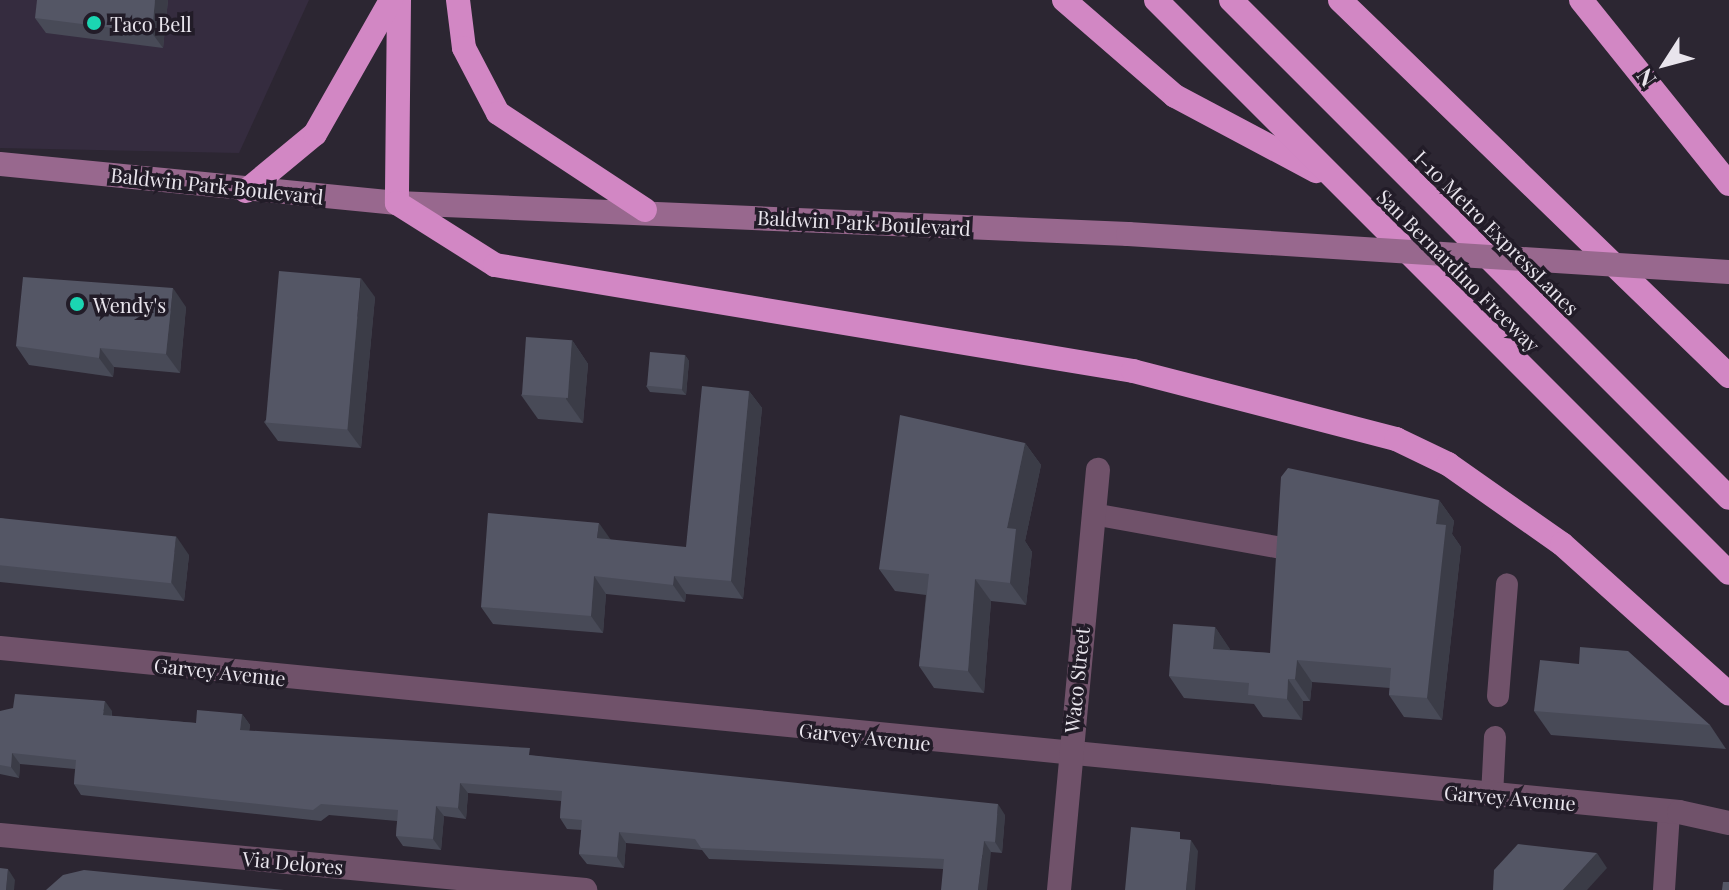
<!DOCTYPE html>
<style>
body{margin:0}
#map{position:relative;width:1729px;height:890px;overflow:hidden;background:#2c2632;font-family:"Playfair Display",serif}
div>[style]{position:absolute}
.built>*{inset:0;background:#352c3f}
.lane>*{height:22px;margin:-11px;padding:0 11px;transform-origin:11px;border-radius:11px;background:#70526a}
.street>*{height:24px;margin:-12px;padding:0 12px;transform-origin:12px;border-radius:12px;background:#70526a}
.secondary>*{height:24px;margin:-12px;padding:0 12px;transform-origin:12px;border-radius:12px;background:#98688e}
.highway>*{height:24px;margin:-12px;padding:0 12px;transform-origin:12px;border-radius:12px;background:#d287c4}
.secondary-bridge>*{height:24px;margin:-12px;padding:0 12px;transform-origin:12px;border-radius:12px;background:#98688e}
.wall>*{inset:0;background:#484a57}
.shaded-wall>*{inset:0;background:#3b3c47}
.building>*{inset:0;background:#545665;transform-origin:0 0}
.dots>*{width:22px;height:22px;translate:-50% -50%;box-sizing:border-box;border:4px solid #221c28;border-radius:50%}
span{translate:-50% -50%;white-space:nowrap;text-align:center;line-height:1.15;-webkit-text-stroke:7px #221c28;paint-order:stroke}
.poi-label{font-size:20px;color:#e8e4ec}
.left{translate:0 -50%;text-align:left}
.street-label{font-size:20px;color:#e8e4ec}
.north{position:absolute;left:1625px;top:24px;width:80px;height:80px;-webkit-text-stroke:6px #221c28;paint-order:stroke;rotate:234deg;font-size:22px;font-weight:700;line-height:32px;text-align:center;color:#e8e4ec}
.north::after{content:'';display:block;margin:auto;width:28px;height:36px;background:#e8e4ec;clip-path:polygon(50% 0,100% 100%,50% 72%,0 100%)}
</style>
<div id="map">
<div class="built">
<i style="clip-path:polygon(0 0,309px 0,239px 153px,0 148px)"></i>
</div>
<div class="lane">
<i style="left:1093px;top:514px;width:187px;rotate:10.2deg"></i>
<i style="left:1498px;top:696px;width:112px;rotate:-85.4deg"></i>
<i style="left:1492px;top:796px;width:59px;rotate:-87.1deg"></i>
<i style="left:1664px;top:890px;width:78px;rotate:-86.3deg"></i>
</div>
<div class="street">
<i style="left:0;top:648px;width:1687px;rotate:5.58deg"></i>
<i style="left:1679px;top:812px;width:51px;rotate:12.4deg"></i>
<i style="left:0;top:835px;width:588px;rotate:5.37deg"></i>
<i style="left:1059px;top:890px;width:422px;rotate:-84.7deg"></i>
</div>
<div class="secondary">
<i style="left:0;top:164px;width:399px;rotate:5.6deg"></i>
<i style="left:397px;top:203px;width:732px;rotate:2.43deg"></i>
</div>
<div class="highway">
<i style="left:399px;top:0;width:203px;rotate:90.6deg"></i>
<i style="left:397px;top:203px;width:116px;rotate:32.3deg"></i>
<i style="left:495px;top:265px;width:647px;rotate:9.43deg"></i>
<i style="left:1133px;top:371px;width:272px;rotate:14.5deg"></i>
<i style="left:1396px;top:439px;width:58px;rotate:25.7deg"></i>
<i style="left:1448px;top:464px;width:139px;rotate:35.1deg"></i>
<i style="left:1562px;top:544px;width:224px;rotate:41.9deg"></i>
<i style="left:458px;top:0;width:48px;rotate:82.9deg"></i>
<i style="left:464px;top:48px;width:73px;rotate:62.4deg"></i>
<i style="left:498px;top:113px;width:176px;rotate:33.4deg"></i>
<i style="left:1064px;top:0;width:147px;rotate:40.9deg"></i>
<i style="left:1175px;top:96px;width:160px;rotate:28deg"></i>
<i style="left:1156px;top:0;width:810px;rotate:45deg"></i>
<i style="left:1231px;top:0;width:704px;rotate:45deg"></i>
<i style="left:1340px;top:0;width:541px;rotate:44.03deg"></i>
<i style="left:1581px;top:0;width:236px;rotate:51.2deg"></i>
<i style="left:246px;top:191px;width:89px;rotate:-39.6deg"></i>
<i style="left:315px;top:134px;width:154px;rotate:-60.4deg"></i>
</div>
<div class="secondary-bridge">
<i style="left:1128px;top:234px;width:602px;rotate:3.62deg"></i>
</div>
<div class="wall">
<i style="clip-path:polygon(168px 0,163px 48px,46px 33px,35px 18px)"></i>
<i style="clip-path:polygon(375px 297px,361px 448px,278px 441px,264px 422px)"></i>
<i style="clip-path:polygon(186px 307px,180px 373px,114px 367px,113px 377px,29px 365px,16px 346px)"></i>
<i style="clip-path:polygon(572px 340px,588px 364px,583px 423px,538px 419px,521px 395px)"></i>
<i style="clip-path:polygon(685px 355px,689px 361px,686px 395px,650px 392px,646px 386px)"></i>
<i style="clip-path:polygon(749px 391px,762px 408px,743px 599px,686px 594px,685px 602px,606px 594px,603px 633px,493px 624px,481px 607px,686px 547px)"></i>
<i style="clip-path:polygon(1025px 443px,1041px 465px,1025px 541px,1032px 552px,1026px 605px,991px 601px,984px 693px,934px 688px,919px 666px,926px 595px,895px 591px,879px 569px)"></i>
<i style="clip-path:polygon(1439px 500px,1454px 521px,1452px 534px,1461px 547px,1442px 720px,1404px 717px,1389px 695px,1390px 688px,1312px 682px,1310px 701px,1303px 701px,1302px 720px,1263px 717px,1254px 704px,1184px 698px,1169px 676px,1215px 627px,1230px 650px,1270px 653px)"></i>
<i style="clip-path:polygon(0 518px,189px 555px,184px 601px,0 582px)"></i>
<i style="clip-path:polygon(1579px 664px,1710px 725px,1726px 749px,1551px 735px,1534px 711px)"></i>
<i style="clip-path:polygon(0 711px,112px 711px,112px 716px,196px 723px,242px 714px,250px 725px,249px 731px,536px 756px,1005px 815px,1002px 853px,991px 852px,943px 869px,709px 859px,702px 850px,626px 843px,624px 868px,587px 864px,579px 854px,582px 830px,567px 829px,560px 818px,561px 801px,468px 793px,466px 819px,444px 816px,441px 850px,403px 846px,396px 836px,397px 821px,329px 815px,321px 821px,81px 795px,74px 784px,75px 769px,20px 764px,19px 778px,0 774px)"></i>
</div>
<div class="shaded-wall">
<i style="clip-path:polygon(155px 0,168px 0,163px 48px,152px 33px)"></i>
<i style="clip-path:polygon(361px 278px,375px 297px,361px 448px,347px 429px)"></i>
<i style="clip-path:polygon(173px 288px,186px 307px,180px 373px,166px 354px)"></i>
<i style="clip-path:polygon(572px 340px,588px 364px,583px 423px,566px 399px)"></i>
<i style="clip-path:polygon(100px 348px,114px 367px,113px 377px,99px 358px)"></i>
<i style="clip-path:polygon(685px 355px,689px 361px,686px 395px,682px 390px)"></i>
<i style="clip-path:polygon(749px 391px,762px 408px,743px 599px,731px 581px)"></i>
<i style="clip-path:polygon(1025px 443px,1041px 465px,1025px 541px,1032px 552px,1026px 605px,1010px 583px,1007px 528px)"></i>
<i style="clip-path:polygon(1439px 500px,1454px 521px,1452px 534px,1461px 547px,1442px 720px,1427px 698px,1436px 524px)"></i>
<i style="clip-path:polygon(599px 523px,611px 540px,597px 538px)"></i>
<i style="clip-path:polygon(176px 536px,189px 555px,184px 601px,171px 582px)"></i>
<i style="clip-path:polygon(594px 576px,606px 594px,603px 633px,591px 616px)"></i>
<i style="clip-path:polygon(674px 576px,686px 594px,685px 602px,673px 585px)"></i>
<i style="clip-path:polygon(975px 579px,991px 601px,984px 693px,968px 671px)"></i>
<i style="clip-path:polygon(1215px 627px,1230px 649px,1228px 670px,1213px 649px)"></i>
<i style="clip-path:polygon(1297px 660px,1312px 682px,1310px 701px,1295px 679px)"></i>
<i style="clip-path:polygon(1288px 679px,1303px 701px,1302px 720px,1287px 699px)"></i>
<i style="clip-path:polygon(105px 701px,112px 711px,111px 726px,103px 715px)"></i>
<i style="clip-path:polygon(242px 714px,250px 725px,248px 741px,240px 730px)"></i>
<i style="clip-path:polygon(12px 753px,20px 764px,19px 778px,11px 767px)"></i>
<i style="clip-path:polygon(460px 783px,468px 793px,466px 819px,458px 808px)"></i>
<i style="clip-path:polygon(998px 804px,1005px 815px,1002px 853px,995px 842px)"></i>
<i style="clip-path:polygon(436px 806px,444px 816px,441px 850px,433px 839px)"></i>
<i style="clip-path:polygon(619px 832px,626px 843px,624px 868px,617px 857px)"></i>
<i style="clip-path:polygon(1191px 840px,1198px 851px,1195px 890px,1186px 890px)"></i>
<i style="clip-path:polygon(984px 841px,991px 852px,987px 890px,978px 890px)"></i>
<i style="clip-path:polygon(1597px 853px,1607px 868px,1587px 890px,1563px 890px)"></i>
<i style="clip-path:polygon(8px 869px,15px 880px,14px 890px,6px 890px)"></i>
</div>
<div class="building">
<i style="clip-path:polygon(37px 0,155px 0,152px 33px,35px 18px)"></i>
<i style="left:279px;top:271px;width:82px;height:152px;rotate:5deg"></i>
<i style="clip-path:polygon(23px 277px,173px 288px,166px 354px,100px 348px,99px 358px,16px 346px)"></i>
<i style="left:526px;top:337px;width:46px;height:58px;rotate:4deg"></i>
<i style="left:650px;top:352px;width:35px;height:34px;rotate:5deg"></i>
<i style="clip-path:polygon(702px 386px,749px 391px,731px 581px,674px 576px,673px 585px,594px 576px,591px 616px,481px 607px,488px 513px,599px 523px,597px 538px,686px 547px)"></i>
<i style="clip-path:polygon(900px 415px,1025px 443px,1007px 528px,1016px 529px,1010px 583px,975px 579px,968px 671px,919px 666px,929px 574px,879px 569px)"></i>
<i style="clip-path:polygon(1288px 468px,1439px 500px,1436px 524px,1446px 525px,1427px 698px,1389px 695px,1391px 668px,1297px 660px,1295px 679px,1288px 679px,1287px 699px,1248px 695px,1249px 683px,1169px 676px,1173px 624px,1215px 627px,1213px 649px,1270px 653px,1281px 477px)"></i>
<i style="left:0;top:518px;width:177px;height:47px;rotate:6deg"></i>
<i style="clip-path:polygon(1580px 647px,1628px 651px,1710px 725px,1534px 711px,1540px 660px,1579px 664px)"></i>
<i style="clip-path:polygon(15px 694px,105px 701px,103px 715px,196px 723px,197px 710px,242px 714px,240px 730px,530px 748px,529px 755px,998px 804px,995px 842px,984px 841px,978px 890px,941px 890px,944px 859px,701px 848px,695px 839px,619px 832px,617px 857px,579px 854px,582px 820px,560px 818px,562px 791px,460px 783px,458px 808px,436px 806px,433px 839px,396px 836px,398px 810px,321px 804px,313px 810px,74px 784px,76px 760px,12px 753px,11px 767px,0 765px,0 711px,13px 708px)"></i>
<i style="clip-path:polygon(1131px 827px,1180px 832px,1180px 839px,1191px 840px,1186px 890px,1125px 890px)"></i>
<i style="clip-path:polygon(1518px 844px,1597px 853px,1563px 890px,1493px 890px,1494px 870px)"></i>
<i style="clip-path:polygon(0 868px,8px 869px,6px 890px,0 890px)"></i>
<i style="clip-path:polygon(84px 870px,284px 890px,46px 890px,63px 875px)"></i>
<i style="clip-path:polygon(1723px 882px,1729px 882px,1729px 890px,1722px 890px)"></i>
</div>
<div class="dots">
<i style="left:94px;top:23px;background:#1bd5b2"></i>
<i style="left:77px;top:304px;background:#1bd5b2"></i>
</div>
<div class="poi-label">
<span class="left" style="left:110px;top:23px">Taco Bell</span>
<span class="left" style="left:93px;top:304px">Wendy's</span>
</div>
<div class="street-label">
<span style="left:217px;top:185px;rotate:6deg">Baldwin Park Boulevard</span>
<span style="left:864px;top:222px;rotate:3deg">Baldwin Park Boulevard</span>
<span style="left:1497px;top:232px;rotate:45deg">I-10 Metro ExpressLanes</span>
<span style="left:1459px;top:270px;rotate:45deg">San Bernardino Freeway</span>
<span style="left:220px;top:671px;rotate:6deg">Garvey Avenue</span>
<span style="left:1076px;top:680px;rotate:-84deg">Waco Street</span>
<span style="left:865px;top:736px;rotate:6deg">Garvey Avenue</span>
<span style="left:1510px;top:797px;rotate:5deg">Garvey Avenue</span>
<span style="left:293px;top:862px;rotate:5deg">Via Delores</span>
</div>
<div class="north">N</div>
</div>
